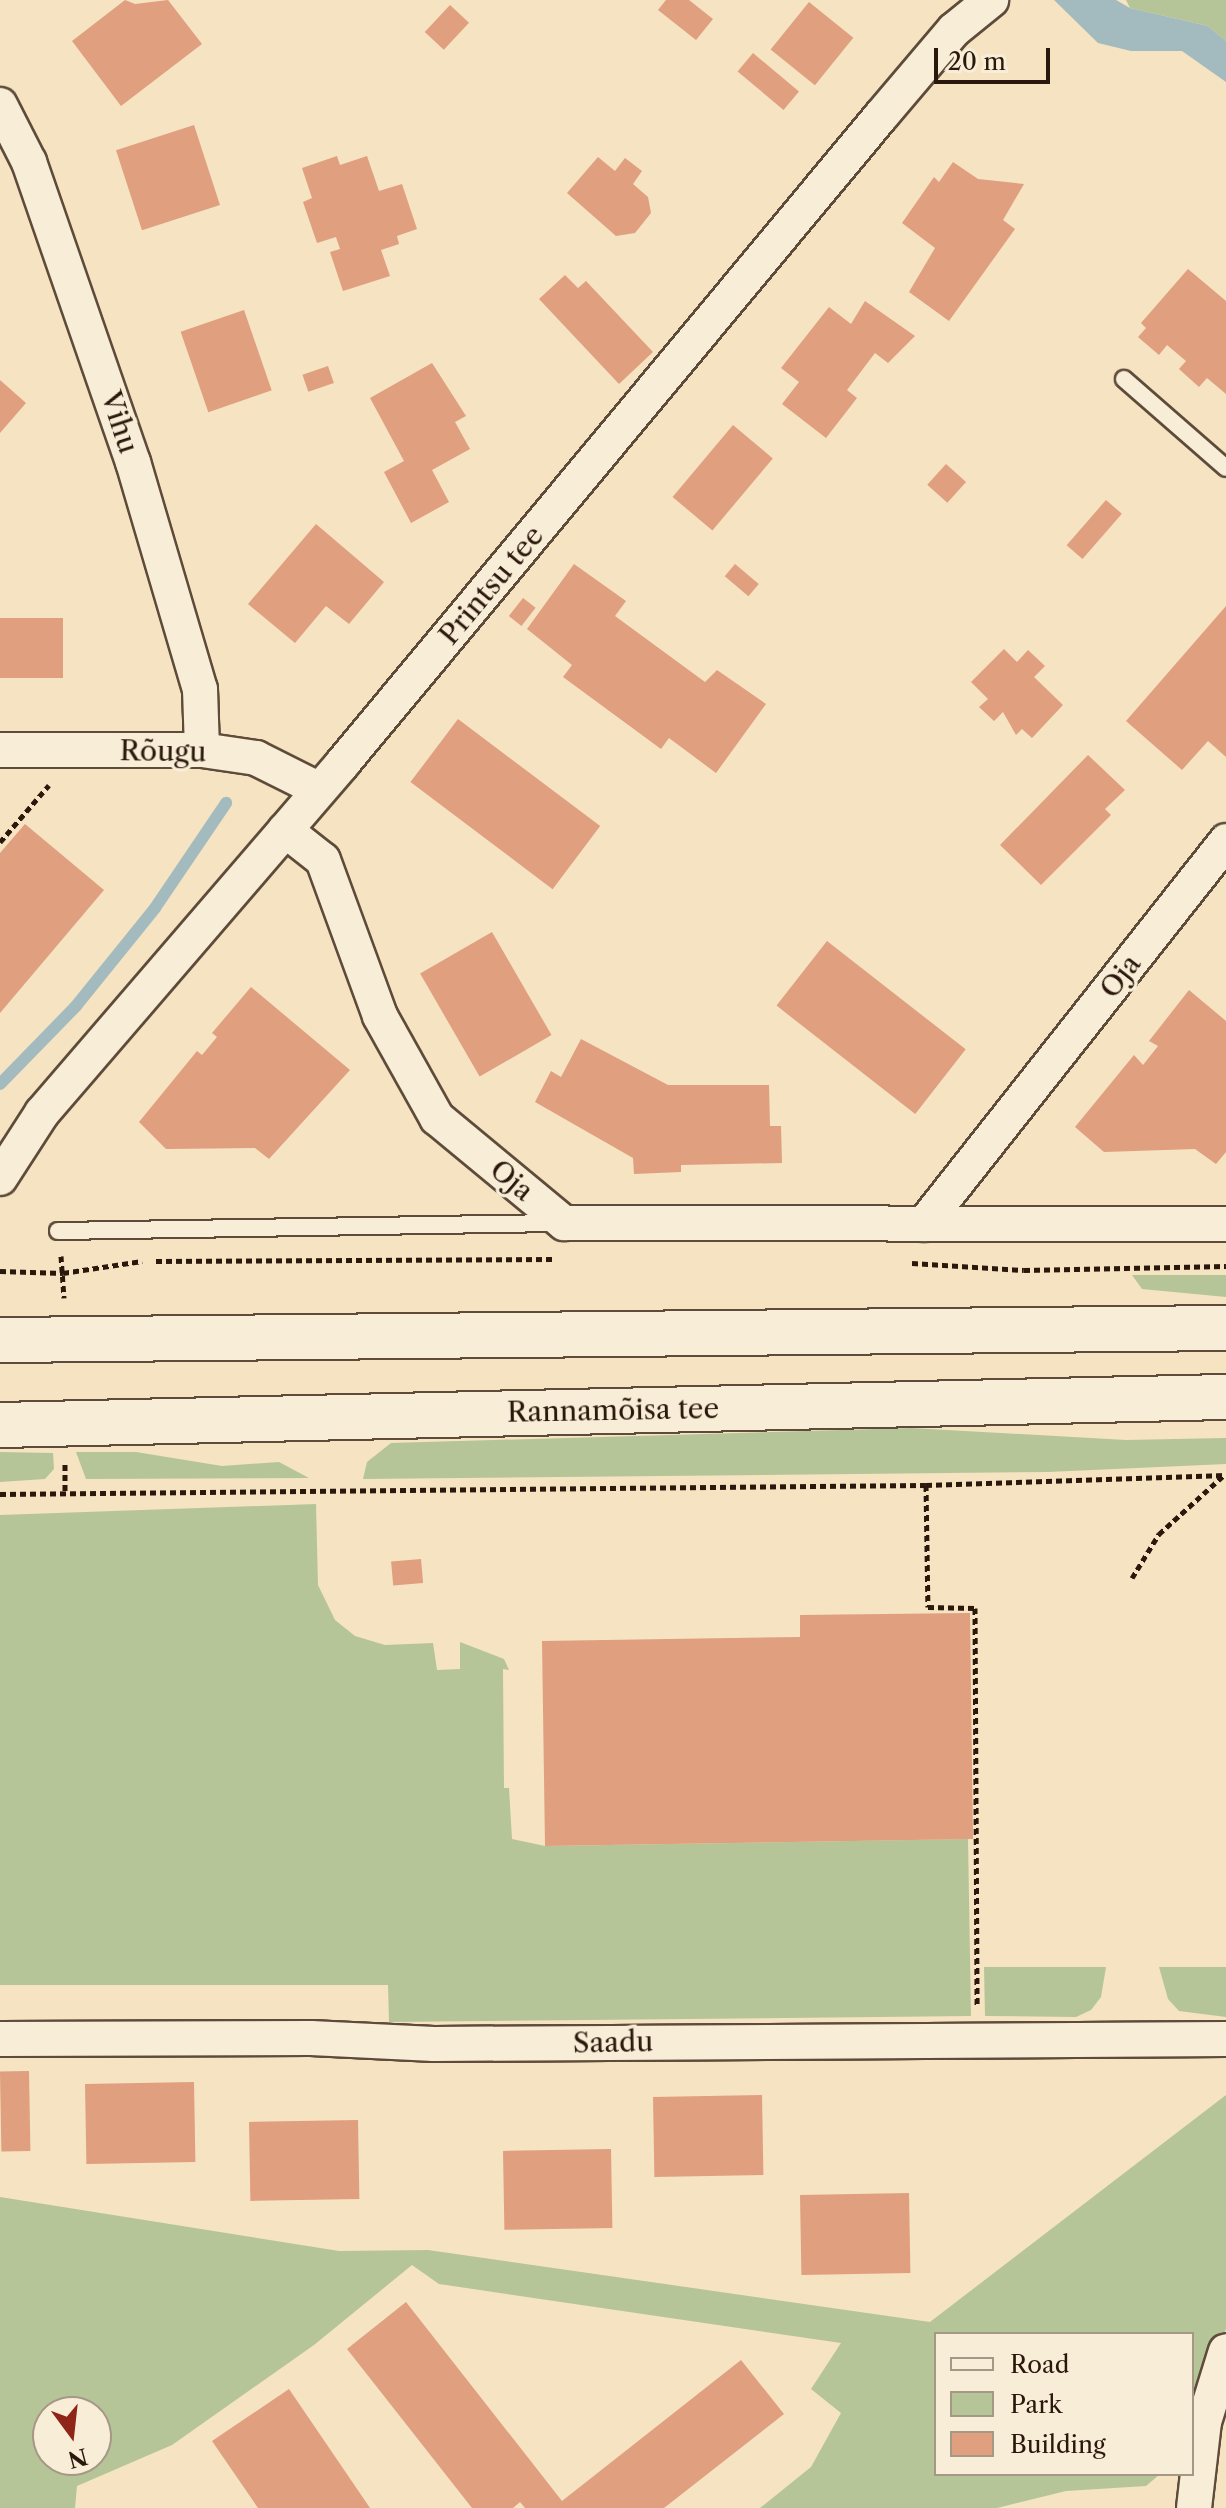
<!DOCTYPE html>
<meta charset="utf-8">
<style>
body{margin:0}
#map{position:relative;width:1226px;height:2508px;overflow:hidden;background:#f5e3c2;font-family:"Libre Caslon Text",serif}
div>[style]{position:absolute}
.green>*{inset:0;background:#b5c598}
.water>*{inset:0;background:#a3bbbf}
.stream>*{height:12px;margin:-6px;padding:0 6px;transform-origin:6px;border-radius:6px;background:#a3bbbf}
.building>*{inset:0;background:#e09f7f;transform-origin:0 0}
.path>*{height:5px;margin-top:-2.5px;transform-origin:0;background:repeating-linear-gradient(90deg,#2b180c 0 6px,transparent 0 10px)}
.roads{filter:drop-shadow(2px 0 #5e4b3a) drop-shadow(-2px 0 #5e4b3a) drop-shadow(0 2px #5e4b3a) drop-shadow(0 -2px #5e4b3a)}
.lane>*{height:16px;margin:-8px;padding:0 8px;transform-origin:8px;border-radius:8px;background:#f8edd7}
.street>*{height:34px;margin:-17px;padding:0 17px;transform-origin:17px;border-radius:17px;background:#f8edd7}
.secondary>*{height:44px;margin:-22px;padding:0 22px;transform-origin:22px;border-radius:22px;background:#f8edd7}
span{translate:-50% -50%;white-space:nowrap;text-align:center;line-height:1.15;-webkit-text-stroke:7px #f8edd7;paint-order:stroke}
.street-label{font-size:28px;color:#2b180c}
.legend{position:absolute;left:934px;top:2332px;width:260px;height:144px;box-sizing:border-box;background:#f8edd7;border:2px solid #a69886;margin:0;padding:10px 14px;list-style:none;font-size:24px;color:#2b180c}
.legend li{display:flex;align-items:center;gap:16px;height:40px}
.legend b{width:40px;border:2px solid #a69886}
.north{position:absolute;left:32px;top:2396px;width:80px;height:80px;box-sizing:border-box;background:#f8edd7;border:2px solid #a69886;border-radius:50%;rotate:165deg;font-size:22px;font-weight:700;line-height:32px;text-align:center;color:#2b180c}
.north::after{content:'';display:block;margin:auto;width:28px;height:36px;background:#8f2418;clip-path:polygon(50% 0,100% 100%,50% 72%,0 100%)}
.scale{position:absolute;left:934px;top:48px;width:116px;height:36px;box-sizing:border-box;border:4px solid #2b180c;border-top:0;padding-left:10px;font-size:24px;line-height:28px;white-space:nowrap;color:#2b180c;-webkit-text-stroke:6px #f8edd7;paint-order:stroke}
</style>
<div id="map">
<div class="green">
<i style="clip-path:polygon(1126px 0,1226px 0,1226px 41px,1208px 26px,1130px 8px)"></i>
<i style="clip-path:polygon(1132px 1275px,1226px 1275px,1226px 1297px,1142px 1289px)"></i>
<i style="clip-path:polygon(911px 1428px,1126px 1440px,1226px 1438px,1226px 1464px,1048px 1472px,363px 1479px,367px 1462px,391px 1443px)"></i>
<i style="clip-path:polygon(0 1452px,53px 1453px,54px 1469px,45px 1479px,0 1482px)"></i>
<i style="clip-path:polygon(76px 1452px,136px 1452px,222px 1466px,279px 1462px,309px 1478px,86px 1479px)"></i>
<i style="clip-path:polygon(316px 1504px,318px 1585px,335px 1620px,355px 1636px,385px 1645px,433px 1643px,437px 1670px,460px 1669px,460px 1642px,504px 1659px,509px 1670px,503px 1669px,504px 1788px,509px 1788px,512px 1839px,545px 1846px,968px 1839px,971px 2016px,389px 2022px,388px 1985px,0 1985px,0 1515px)"></i>
<i style="clip-path:polygon(984px 1967px,1106px 1967px,1101px 1997px,1091px 2010px,1076px 2017px,985px 2016px)"></i>
<i style="clip-path:polygon(1159px 1967px,1226px 1967px,1226px 2017px,1179px 2011px,1168px 1999px)"></i>
<i style="clip-path:polygon(evenodd,1226px 2095px,1226px 2329px,1192px 2415px,1192px 2334px,936px 2334px,936px 2474px,1160px 2474px,1146px 2486px,1066px 2491px,997px 2508px,760px 2508px,811px 2467px,841px 2413px,811px 2389px,841px 2343px,439px 2284px,412px 2265px,314px 2345px,172px 2445px,77px 2486px,75px 2508px,0 2508px,0 2197px,339px 2251px,428px 2250px,930px 2322px,1226px 2095px,48px 2412px,96px 2412px,96px 2460px,48px 2460px,48px 2412px)"></i>
</div>
<div class="water">
<i style="clip-path:polygon(1054px 0,1116px 0,1130px 8px,1208px 26px,1226px 41px,1226px 82px,1182px 51px,1131px 51px,1098px 43px)"></i>
</div>
<div class="stream">
<i style="left:0;top:1084px;width:109px;rotate:-45.7deg"></i>
<i style="left:76px;top:1006px;width:126px;rotate:-51.1deg"></i>
<i style="left:155px;top:908px;width:127px;rotate:-55.9deg"></i>
</div>
<div class="building">
<i style="clip-path:polygon(125px 0,135px 4px,168px 0,202px 44px,121px 106px,72px 41px)"></i>
<i style="clip-path:polygon(666px 0,689px 0,713px 19px,696px 40px,658px 10px)"></i>
<i style="left:809px;top:2px;width:57px;height:61px;rotate:39deg"></i>
<i style="left:450px;top:5px;width:26px;height:37px;rotate:43deg"></i>
<i style="left:753px;top:53px;width:60px;height:24px;rotate:40deg"></i>
<i style="left:194px;top:125px;width:84px;height:82px;rotate:72deg"></i>
<i style="clip-path:polygon(337px 156px,340px 165px,367px 156px,379px 191px,402px 184px,417px 229px,397px 236px,399px 244px,381px 250px,390px 276px,343px 291px,330px 252px,340px 249px,336px 237px,317px 243px,303px 202px,312px 198px,302px 168px)"></i>
<i style="clip-path:polygon(598px 157px,615px 171px,625px 158px,642px 171px,633px 184px,648px 197px,651px 213px,635px 233px,616px 236px,567px 193px)"></i>
<i style="clip-path:polygon(953px 162px,978px 179px,1024px 184px,1003px 220px,1015px 229px,949px 321px,909px 292px,935px 248px,902px 223px,934px 177px,939px 182px)"></i>
<i style="clip-path:polygon(1188px 269px,1226px 301px,1226px 394px,1207px 378px,1199px 387px,1179px 369px,1186px 361px,1167px 345px,1159px 355px,1138px 337px,1146px 328px,1141px 323px)"></i>
<i style="clip-path:polygon(565px 275px,578px 288px,586px 281px,653px 352px,619px 384px,539px 299px)"></i>
<i style="clip-path:polygon(865px 301px,915px 336px,888px 363px,875px 353px,847px 390px,857px 398px,826px 438px,782px 404px,799px 382px,781px 368px,829px 307px,851px 324px)"></i>
<i style="left:244px;top:310px;width:85px;height:67px;rotate:71deg"></i>
<i style="clip-path:polygon(432px 363px,466px 416px,455px 422px,470px 449px,432px 470px,449px 502px,411px 523px,384px 472px,404px 461px,370px 398px)"></i>
<i style="left:328px;top:366px;width:18px;height:27px;rotate:71deg"></i>
<i style="clip-path:polygon(0 380px,26px 403px,0 433px)"></i>
<i style="left:733px;top:425px;width:52px;height:94px;rotate:40deg"></i>
<i style="left:946px;top:464px;width:27px;height:28px;rotate:42deg"></i>
<i style="left:1106px;top:500px;width:21px;height:60px;rotate:41deg"></i>
<i style="clip-path:polygon(316px 524px,384px 582px,349px 624px,326px 606px,295px 643px,248px 604px)"></i>
<i style="clip-path:polygon(574px 564px,626px 601px,615px 616px,705px 682px,717px 670px,766px 704px,716px 773px,669px 738px,661px 749px,563px 677px,572px 665px,527px 629px)"></i>
<i style="left:735px;top:564px;width:31px;height:16px;rotate:40deg"></i>
<i style="left:523px;top:598px;width:16px;height:23px;rotate:38deg"></i>
<i style="clip-path:polygon(1226px 606px,1226px 757px,1208px 741px,1182px 770px,1126px 721px)"></i>
<i style="left:0;top:618px;width:63px;height:60px"></i>
<i style="clip-path:polygon(1004px 649px,1017px 662px,1028px 650px,1045px 666px,1034px 677px,1063px 705px,1032px 738px,1022px 729px,1016px 735px,1003px 712px,994px 721px,979px 707px,988px 699px,971px 682px)"></i>
<i style="left:458px;top:719px;width:178px;height:79px;rotate:37deg"></i>
<i style="clip-path:polygon(1088px 755px,1125px 790px,1105px 809px,1111px 815px,1041px 885px,1000px 845px)"></i>
<i style="clip-path:polygon(25px 824px,104px 890px,0 1013px,0 853px)"></i>
<i style="left:492px;top:932px;width:119px;height:83px;rotate:60deg"></i>
<i style="left:827px;top:941px;width:176px;height:82px;rotate:38deg"></i>
<i style="clip-path:polygon(251px 987px,350px 1070px,269px 1159px,255px 1148px,166px 1149px,139px 1122px,197px 1051px,202px 1055px,217px 1037px,212px 1033px)"></i>
<i style="clip-path:polygon(1189px 990px,1226px 1021px,1226px 1152px,1216px 1164px,1195px 1149px,1104px 1152px,1075px 1127px,1134px 1055px,1143px 1065px,1158px 1046px,1149px 1041px)"></i>
<i style="clip-path:polygon(581px 1039px,668px 1085px,769px 1085px,770px 1126px,781px 1126px,782px 1163px,681px 1165px,681px 1172px,634px 1174px,633px 1158px,535px 1102px,551px 1071px,561px 1077px)"></i>
<i style="left:421px;top:1559px;width:24px;height:30px;rotate:85deg"></i>
<i style="clip-path:polygon(970px 1613px,973px 1839px,545px 1846px,542px 1641px,800px 1637px,800px 1615px)"></i>
<i style="left:29px;top:2071px;width:80px;height:29px;rotate:89deg"></i>
<i style="left:194px;top:2082px;width:80px;height:109px;rotate:89deg"></i>
<i style="left:762px;top:2095px;width:80px;height:109px;rotate:89deg"></i>
<i style="left:358px;top:2120px;width:79px;height:109px;rotate:89deg"></i>
<i style="left:611px;top:2149px;width:79px;height:108px;rotate:89deg"></i>
<i style="left:909px;top:2193px;width:80px;height:109px;rotate:89deg"></i>
<i style="clip-path:polygon(406px 2302px,562px 2501px,741px 2360px,784px 2414px,664px 2508px,525px 2508px,520px 2502px,513px 2508px,472px 2508px,347px 2349px)"></i>
<i style="clip-path:polygon(289px 2389px,370px 2508px,258px 2508px,212px 2441px)"></i>
</div>
<div class="path">
<i style="left:0;top:842px;width:75px;rotate:-49.3deg"></i>
<i style="left:61px;top:1256px;width:42px;rotate:85.9deg"></i>
<i style="left:156px;top:1261px;width:398px;rotate:-0.3deg"></i>
<i style="left:912px;top:1263px;width:112px;rotate:3.6deg"></i>
<i style="left:1024px;top:1270px;width:202px;rotate:-1.1deg"></i>
<i style="left:0;top:1271px;width:63px;rotate:1.8deg"></i>
<i style="left:63px;top:1273px;width:80px;rotate:-8.6deg"></i>
<i style="left:65px;top:1464px;width:29px;rotate:90deg"></i>
<i style="left:926px;top:1485px;width:122px;rotate:89.1deg"></i>
<i style="left:928px;top:1607px;width:47px;rotate:1.2deg"></i>
<i style="left:975px;top:1608px;width:397px;rotate:89.7deg"></i>
<i style="left:0;top:1494px;width:926px;rotate:-0.56deg"></i>
<i style="left:926px;top:1485px;width:300px;rotate:-1.9deg"></i>
<i style="left:1132px;top:1578px;width:52px;rotate:-58.5deg"></i>
<i style="left:1159px;top:1534px;width:88px;rotate:-42.2deg"></i>
</div>
<div class="roads">
<div class="lane">
<i style="left:1124px;top:379px;width:135px;rotate:41.1deg"></i>
<i style="left:58px;top:1231px;width:500px;rotate:-0.92deg"></i>
</div>
<div class="street">
<i style="left:0;top:105px;width:64px;rotate:63deg"></i>
<i style="left:29px;top:162px;width:318px;rotate:70.9deg"></i>
<i style="left:133px;top:462px;width:237px;rotate:73.6deg"></i>
<i style="left:200px;top:689px;width:61px;rotate:88.1deg"></i>
<i style="left:0;top:750px;width:202px"></i>
<i style="left:202px;top:750px;width:55px;rotate:8.4deg"></i>
<i style="left:256px;top:758px;width:69px;rotate:26.6deg"></i>
<i style="left:285px;top:830px;width:48px;rotate:38.3deg"></i>
<i style="left:323px;top:860px;width:166px;rotate:69.9deg"></i>
<i style="left:380px;top:1016px;width:117px;rotate:60.8deg"></i>
<i style="left:437px;top:1118px;width:165px;rotate:39.6deg"></i>
<i style="left:564px;top:1223px;width:662px;rotate:0.09deg"></i>
<i style="left:0;top:1178px;width:77px;rotate:-57.1deg"></i>
<i style="left:42px;top:1113px;width:460px;rotate:-49.3deg"></i>
<i style="left:342px;top:764px;width:843px;rotate:-50.25deg"></i>
<i style="left:881px;top:116px;width:113px;rotate:-49.7deg"></i>
<i style="left:954px;top:30px;width:48px;rotate:-39deg"></i>
<i style="left:924px;top:1224px;width:488px;rotate:-51.7deg"></i>
<i style="left:0;top:2039px;width:311px;rotate:-0.2deg"></i>
<i style="left:311px;top:2038px;width:123px;rotate:2.8deg"></i>
<i style="left:434px;top:2044px;width:792px;rotate:-0.36deg"></i>
<i style="left:1194px;top:2508px;width:87px;rotate:-83.4deg"></i>
<i style="left:1204px;top:2422px;width:74px;rotate:-72.8deg"></i>
</div>
<div class="secondary">
<i style="left:0;top:1340px;width:1226px;rotate:-0.56deg"></i>
<i style="left:0;top:1425px;width:1226px;rotate:-1.31deg"></i>
</div>
</div>
<div class="street-label">
<span style="left:120px;top:422px;rotate:72deg">Vihu</span>
<span style="left:491px;top:585px;rotate:-50deg">Printsu tee</span>
<span style="left:163px;top:751px;rotate:1deg">Rõugu</span>
<span style="left:1120px;top:976px;rotate:-52deg">Oja</span>
<span style="left:512px;top:1180px;rotate:40deg">Oja</span>
<span style="left:613px;top:1410px;rotate:-1deg">Rannamõisa tee</span>
<span style="left:613px;top:2042px;rotate:-1deg">Saadu</span>
</div>
<ul class="legend">
<li><b style="height:10px;background:#f8edd7"></b>Road</li>
<li><b style="height:22px;background:#b5c598"></b>Park</li>
<li><b style="height:22px;background:#e09f7f"></b>Building</li>
</ul>
<div class="north">N</div>
<div class="scale">20 m</div>
</div>
